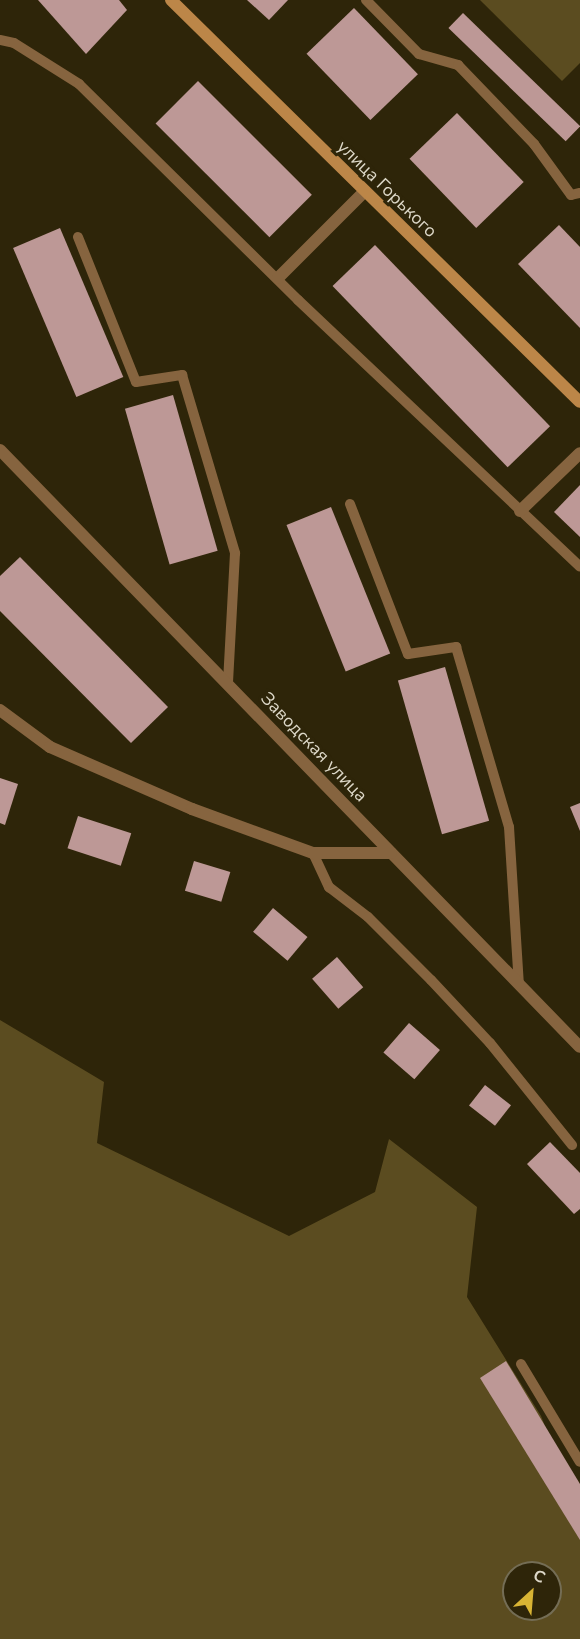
<!DOCTYPE html>
<meta charset="utf-8">
<style>
body{margin:0}
#map{position:relative;width:580px;height:1639px;overflow:hidden;background:#2e2509;font-family:"Nunito Sans",sans-serif}
div>[style]{position:absolute}
.green>*{inset:0;background:#5b4c20}
.building>*{inset:0;background:#bd9896;transform-origin:0 0}
.lane>*{height:10px;margin:-5px;padding:0 5px;transform-origin:5px;border-radius:5px;background:#86643f}
.street>*{height:12px;margin:-6px;padding:0 6px;transform-origin:6px;border-radius:6px;background:#86643f}
.secondary>*{height:12px;margin:-6px;padding:0 6px;transform-origin:6px;border-radius:6px;background:#bc8648}
span{translate:-50% -50%;white-space:nowrap;text-align:center;line-height:1.15;-webkit-text-stroke:6px #2e2509;paint-order:stroke}
.street-label{font-size:18px;color:#ddd8c8}
.north{position:absolute;left:502px;top:1561px;width:60px;height:60px;box-sizing:border-box;background:#2e2509;border:2px solid #746d55;border-radius:50%;rotate:26deg;font-size:16px;font-weight:700;line-height:24px;text-align:center;color:#ddd8c8}
.north::after{content:'';display:block;margin:auto;width:21px;height:27px;background:#d8b434;clip-path:polygon(50% 0,100% 100%,50% 72%,0 100%)}
</style>
<div id="map">
<div class="green">
<i style="clip-path:polygon(480px 0,580px 0,580px 63px,562px 81px)"></i>
<i style="clip-path:polygon(evenodd,0 1020px,104px 1082px,97px 1143px,289px 1236px,375px 1192px,389px 1139px,477px 1207px,467px 1297px,541px 1416px,580px 1514px,580px 1639px,0 1639px,0 1020px,514px 1573px,550px 1573px,550px 1609px,514px 1609px,514px 1573px)"></i>
</div>
<div class="building">
<i style="clip-path:polygon(38px 0,119px 0,127px 10px,86px 54px)"></i>
<i style="clip-path:polygon(247px 0,288px 0,269px 20px)"></i>
<i style="left:354px;top:8px;width:92px;height:66px;rotate:46deg"></i>
<i style="left:463px;top:13px;width:163px;height:21px;rotate:44deg"></i>
<i style="left:198px;top:81px;width:161px;height:60px;rotate:45deg"></i>
<i style="left:457px;top:113px;width:96px;height:66px;rotate:46deg"></i>
<i style="clip-path:polygon(559px 225px,580px 247px,580px 328px,518px 264px)"></i>
<i style="left:60px;top:228px;width:162px;height:51px;rotate:67deg"></i>
<i style="left:375px;top:245px;width:252px;height:59px;rotate:46deg"></i>
<i style="left:173px;top:395px;width:162px;height:50px;rotate:74deg"></i>
<i style="clip-path:polygon(580px 485px,580px 537px,554px 512px)"></i>
<i style="left:331px;top:507px;width:158px;height:48px;rotate:68deg"></i>
<i style="clip-path:polygon(20px 557px,168px 707px,131px 743px,0 611px,0 576px)"></i>
<i style="left:445px;top:667px;width:160px;height:49px;rotate:74deg"></i>
<i style="clip-path:polygon(0 778px,18px 784px,5px 825px,0 823px)"></i>
<i style="clip-path:polygon(580px 803px,580px 831px,570px 807px)"></i>
<i style="left:78px;top:816px;width:56px;height:34px;rotate:18deg"></i>
<i style="left:194px;top:861px;width:38px;height:31px;rotate:17deg"></i>
<i style="left:273px;top:908px;width:45px;height:31px;rotate:40deg"></i>
<i style="left:337px;top:957px;width:40px;height:33px;rotate:49deg"></i>
<i style="left:409px;top:1023px;width:41px;height:39px;rotate:41deg"></i>
<i style="left:485px;top:1085px;width:33px;height:26px;rotate:38deg"></i>
<i style="clip-path:polygon(550px 1142px,580px 1173px,580px 1209px,574px 1214px,527px 1164px)"></i>
<i style="clip-path:polygon(506px 1361px,580px 1484px,580px 1540px,480px 1378px)"></i>
</div>
<div class="lane">
<i style="left:366px;top:0;width:76px;rotate:45.5deg"></i>
<i style="left:419px;top:54px;width:41px;rotate:15.8deg"></i>
<i style="left:458px;top:65px;width:110px;rotate:46.1deg"></i>
<i style="left:534px;top:144px;width:63px;rotate:54deg"></i>
<i style="left:571px;top:195px;width:9px;rotate:-13deg"></i>
<i style="left:0;top:40px;width:14px;rotate:12deg"></i>
<i style="left:14px;top:43px;width:77px;rotate:32.2deg"></i>
<i style="left:79px;top:84px;width:308px;rotate:44.6deg"></i>
<i style="left:298px;top:300px;width:388px;rotate:43.4deg"></i>
<i style="left:78px;top:237px;width:156px;rotate:68.2deg"></i>
<i style="left:136px;top:382px;width:47px;rotate:-8.7deg"></i>
<i style="left:182px;top:375px;width:186px;rotate:73.4deg"></i>
<i style="left:235px;top:553px;width:130px;rotate:93.1deg"></i>
<i style="left:350px;top:504px;width:161px;rotate:68.9deg"></i>
<i style="left:408px;top:654px;width:49px;rotate:-8.3deg"></i>
<i style="left:456px;top:647px;width:188px;rotate:73.6deg"></i>
<i style="left:509px;top:827px;width:157px;rotate:86.4deg"></i>
<i style="left:313px;top:853px;width:38px;rotate:65deg"></i>
<i style="left:329px;top:887px;width:49px;rotate:37.6deg"></i>
<i style="left:368px;top:917px;width:89px;rotate:45deg"></i>
<i style="left:431px;top:980px;width:86px;rotate:46.9deg"></i>
<i style="left:490px;top:1043px;width:131px;rotate:51.2deg"></i>
<i style="left:521px;top:1364px;width:114px;rotate:59deg"></i>
</div>
<div class="street">
<i style="left:278px;top:278px;width:122px;rotate:-45deg"></i>
<i style="left:0;top:450px;width:832px;rotate:45.83deg"></i>
<i style="left:520px;top:511px;width:83px;rotate:-44deg"></i>
<i style="left:0;top:710px;width:62px;rotate:36.5deg"></i>
<i style="left:50px;top:747px;width:155px;rotate:23.6deg"></i>
<i style="left:192px;top:809px;width:129px;rotate:20deg"></i>
<i style="left:313px;top:853px;width:78px"></i>
</div>
<div class="secondary">
<i style="left:171px;top:0;width:573px;rotate:44.51deg"></i>
</div>
<div class="street-label">
<span style="left:387px;top:189px;rotate:44deg">улица Горького</span>
<span style="left:314px;top:747px;rotate:46deg">Заводская улица</span>
</div>
<div class="north">С</div>
</div>
